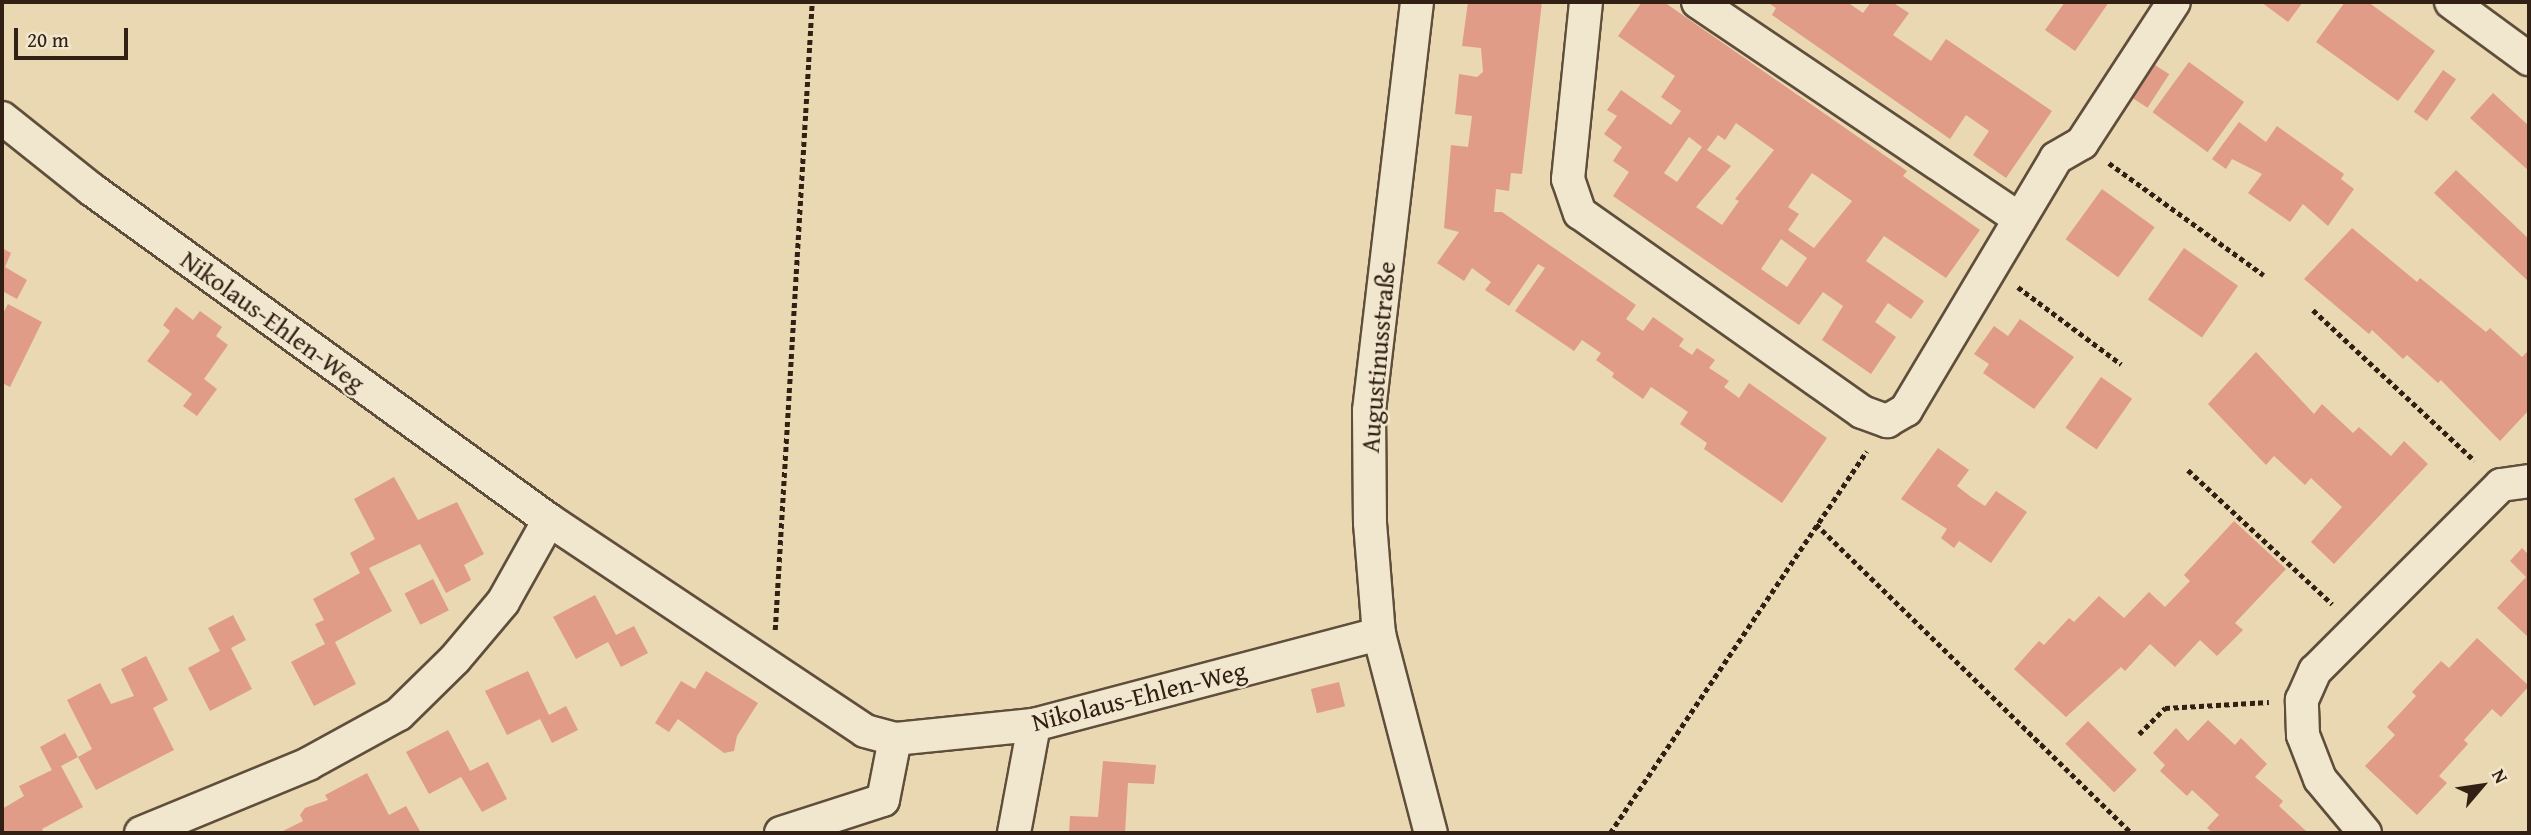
<!DOCTYPE html>
<meta charset="utf-8">
<style>
body{margin:0}
#map{position:relative;width:2531px;height:835px;overflow:hidden;background:#ead8b3;font-family:"Gentium Book Plus",serif}
div>[style]{position:absolute}
.building>*{inset:0;background:#e09c86;transform-origin:0 0}
.path>*{height:4.5px;margin-top:-2.25px;transform-origin:0;background:repeating-linear-gradient(90deg,#312013 0 5px,transparent 0 8.5px)}
.roads{filter:drop-shadow(2px 0 #5f4e3b) drop-shadow(-2px 0 #5f4e3b) drop-shadow(0 2px #5f4e3b) drop-shadow(0 -2px #5f4e3b)}
.street>*{height:32px;margin:-16px;padding:0 16px;transform-origin:16px;border-radius:16px;background:#f1e6ce}
span{translate:-50% -50%;white-space:nowrap;text-align:center;line-height:1.15;-webkit-text-stroke:5px #f1e6ce;paint-order:stroke}
.street-label{font-size:26px;color:#312013}
.frame{position:absolute;inset:0;border:4px solid #312013;pointer-events:none}
.north{position:absolute;left:2447px;top:751px;width:70px;height:70px;-webkit-text-stroke:5px #f1e6ce;paint-order:stroke;rotate:61deg;font-size:19px;font-weight:700;line-height:28px;text-align:center;color:#312013}
.north::after{content:'';display:block;margin:auto;width:24px;height:32px;background:#312013;clip-path:polygon(50% 0,100% 100%,50% 72%,0 100%)}
.scale{position:absolute;left:14px;top:28px;width:114px;height:32px;box-sizing:border-box;border:4px solid #312013;border-top:0;padding-left:9px;font-size:21px;line-height:24px;white-space:nowrap;color:#312013;-webkit-text-stroke:5px #f1e6ce;paint-order:stroke}
</style>
<div id="map">
<div class="building">
<i style="clip-path:polygon(1468px 2px,1542px 2px,1522px 174px,1511px 173px,1509px 191px,1496px 189px,1494px 212px,1502px 212px,1636px 305px,1626px 319px,1643px 331px,1653px 317px,1684px 339px,1679px 346px,1692px 355px,1697px 348px,1715px 360px,1709px 368px,1729px 381px,1724px 387px,1739px 398px,1749px 383px,1827px 438px,1782px 503px,1704px 449px,1707px 443px,1680px 424px,1688px 412px,1651px 387px,1643px 399px,1612px 377px,1614px 373px,1596px 360px,1601px 353px,1582px 340px,1574px 351px,1515px 311px,1545px 268px,1538px 264px,1509px 306px,1485px 290px,1491px 282px,1472px 268px,1464px 281px,1437px 263px,1459px 232px,1444px 228px,1451px 145px,1468px 147px,1472px 116px,1455px 114px,1459px 74px,1477px 77px,1483px 72px,1481px 48px,1462px 46px)"></i>
<i style="clip-path:polygon(evenodd,1642px 2px,1664px 2px,1907px 171px,1903px 176px,1980px 230px,1946px 278px,1884px 236px,1866px 261px,1924px 301px,1911px 319px,1888px 303px,1875px 322px,1896px 337px,1871px 374px,1822px 340px,1843px 306px,1823px 292px,1799px 325px,1613px 196px,1629px 172px,1613px 161px,1622px 147px,1604px 134px,1617px 116px,1607px 110px,1621px 90px,1671px 125px,1681px 111px,1661px 97px,1675px 76px,1618px 36px,1642px 2px,1736px 123px,1774px 150px,1735px 199px,1739px 201px,1722px 225px,1696px 207px,1731px 166px,1707px 150px,1718px 135px,1725px 140px,1736px 123px,1642px 2px,1689px 137px,1702px 147px,1677px 182px,1664px 173px,1689px 137px,1642px 2px,1812px 173px,1852px 201px,1814px 248px,1788px 230px,1799px 214px,1788px 207px,1812px 173px,1642px 2px,1781px 239px,1807px 258px,1787px 287px,1761px 269px,1781px 239px)"></i>
<i style="clip-path:polygon(1767px 2px,1847px 2px,1863px 13px,1871px 2px,1892px 2px,1909px 13px,1893px 35px,1931px 61px,1946px 39px,2052px 111px,2006px 178px,1973px 155px,1989px 131px,1966px 115px,1950px 139px,1772px 15px,1776px 8px)"></i>
<i style="clip-path:polygon(2065px 2px,2109px 2px,2075px 51px,2045px 30px)"></i>
<i style="clip-path:polygon(2261px 2px,2303px 2px,2288px 22px)"></i>
<i style="clip-path:polygon(2345px 2px,2368px 2px,2435px 51px,2398px 101px,2316px 42px)"></i>
<i style="left:2189px;top:62px;width:68px;height:62px;rotate:36deg"></i>
<i style="left:2155px;top:65px;width:17px;height:40px;rotate:33deg"></i>
<i style="left:2443px;top:70px;width:16px;height:51px;rotate:35deg"></i>
<i style="clip-path:polygon(2493px 93px,2529px 126px,2529px 171px,2470px 118px)"></i>
<i style="clip-path:polygon(2239px 122px,2266px 142px,2277px 126px,2344px 174px,2341px 179px,2354px 189px,2328px 226px,2303px 204px,2290px 222px,2248px 193px,2262px 174px,2232px 159px,2226px 169px,2212px 159px)"></i>
<i style="clip-path:polygon(2456px 170px,2529px 239px,2529px 282px,2434px 193px)"></i>
<i style="left:2102px;top:189px;width:65px;height:62px;rotate:36deg"></i>
<i style="clip-path:polygon(2352px 228px,2417px 282px,2420px 278px,2486px 332px,2490px 328px,2522px 357px,2529px 350px,2529px 410px,2500px 441px,2441px 380px,2438px 383px,2407px 355px,2403px 359px,2372px 330px,2369px 334px,2304px 279px)"></i>
<i style="clip-path:polygon(2px 248px,11px 253px,5px 267px,27px 280px,17px 299px,2px 291px)"></i>
<i style="left:2184px;top:248px;width:66px;height:63px;rotate:35deg"></i>
<i style="clip-path:polygon(8px 304px,42px 322px,10px 387px,2px 383px,2px 315px)"></i>
<i style="clip-path:polygon(176px 307px,193px 320px,200px 311px,222px 327px,216px 336px,228px 345px,204px 379px,217px 389px,197px 416px,183px 406px,192px 394px,147px 361px,170px 331px,163px 325px)"></i>
<i style="clip-path:polygon(2020px 319px,2074px 357px,2034px 409px,1983px 373px,1989px 364px,1974px 354px,1994px 326px,2008px 336px)"></i>
<i style="clip-path:polygon(2256px 352px,2314px 414px,2322px 404px,2353px 433px,2359px 427px,2391px 456px,2404px 441px,2428px 464px,2334px 564px,2311px 542px,2342px 507px,2311px 478px,2305px 485px,2274px 456px,2266px 465px,2208px 404px)"></i>
<i style="left:2101px;top:377px;width:38px;height:62px;rotate:35deg"></i>
<i style="clip-path:polygon(1938px 448px,1969px 470px,1957px 486px,1971px 497px,1985px 506px,1996px 491px,2027px 512px,1991px 563px,1959px 541px,1954px 548px,1941px 538px,1947px 529px,1901px 499px)"></i>
<i style="clip-path:polygon(394px 477px,418px 520px,457px 502px,484px 554px,464px 565px,471px 580px,446px 593px,420px 544px,369px 568px,392px 611px,335px 642px,356px 684px,314px 706px,291px 662px,325px 644px,315px 624px,324px 620px,313px 599px,360px 573px,350px 553px,375px 539px,354px 499px)"></i>
<i style="clip-path:polygon(2234px 521px,2286px 569px,2235px 623px,2243px 630px,2217px 656px,2200px 640px,2175px 667px,2150px 644px,2125px 671px,2121px 667px,2066px 717px,2014px 669px,2039px 641px,2044px 645px,2069px 618px,2074px 622px,2099px 596px,2124px 618px,2149px 592px,2165px 607px,2190px 581px,2184px 575px)"></i>
<i style="clip-path:polygon(2522px 548px,2529px 555px,2529px 638px,2497px 608px,2526px 577px,2510px 561px)"></i>
<i style="left:433px;top:579px;width:35px;height:32px;rotate:63deg"></i>
<i style="clip-path:polygon(595px 595px,616px 635px,634px 626px,648px 653px,621px 667px,608px 642px,576px 659px,553px 617px)"></i>
<i style="clip-path:polygon(233px 615px,246px 640px,231px 648px,252px 689px,210px 711px,188px 668px,220px 651px,208px 628px)"></i>
<i style="clip-path:polygon(2477px 638px,2529px 686px,2501px 717px,2492px 709px,2464px 740px,2468px 744px,2439px 776px,2447px 783px,2417px 815px,2365px 766px,2395px 735px,2387px 727px,2416px 696px,2412px 692px,2441px 661px,2449px 668px)"></i>
<i style="clip-path:polygon(146px 656px,168px 700px,153px 708px,174px 750px,96px 790px,78px 757px,92px 749px,67px 700px,100px 683px,111px 704px,134px 696px,121px 669px)"></i>
<i style="clip-path:polygon(528px 671px,549px 715px,566px 706px,578px 730px,552px 743px,540px 719px,507px 735px,485px 691px)"></i>
<i style="clip-path:polygon(706px 671px,758px 703px,737px 736px,734px 751px,724px 753px,678px 719px,669px 732px,655px 723px,681px 681px,695px 689px)"></i>
<i style="left:1339px;top:682px;width:25px;height:29px;rotate:76deg"></i>
<i style="clip-path:polygon(2208px 720px,2235px 745px,2241px 738px,2267px 764px,2255px 777px,2283px 801px,2279px 806px,2306px 831px,2303px 833px,2213px 833px,2207px 828px,2219px 815px,2192px 790px,2187px 796px,2160px 771px,2165px 765px,2153px 753px,2176px 728px,2188px 741px)"></i>
<i style="left:2088px;top:721px;width:69px;height:32px;rotate:45deg"></i>
<i style="clip-path:polygon(448px 730px,470px 771px,488px 762px,507px 799px,482px 812px,461px 777px,429px 794px,406px 752px)"></i>
<i style="clip-path:polygon(65px 733px,78px 757px,61px 766px,83px 807px,42px 829px,44px 833px,2px 833px,2px 809px,24px 796px,19px 786px,52px 770px,40px 747px)"></i>
<i style="clip-path:polygon(1103px 761px,1156px 765px,1154px 784px,1128px 783px,1125px 833px,1069px 833px,1070px 816px,1098px 817px)"></i>
<i style="clip-path:polygon(367px 773px,389px 815px,406px 806px,421px 833px,279px 833px,303px 821px,300px 815px,305px 808px,328px 800px,325px 795px)"></i>
</div>
<div class="path">
<i style="left:2109px;top:163px;width:191px;rotate:35.9deg"></i>
<i style="left:2018px;top:287px;width:129px;rotate:36.8deg"></i>
<i style="left:2313px;top:310px;width:221px;rotate:43deg"></i>
<i style="left:2188px;top:470px;width:197px;rotate:42.9deg"></i>
<i style="left:1816px;top:524px;width:441px;rotate:44.4deg"></i>
<i style="left:775px;top:630px;width:629px;rotate:-86.63deg"></i>
<i style="left:2139px;top:734px;width:37px;rotate:-45deg"></i>
<i style="left:2165px;top:708px;width:104px;rotate:-3.3deg"></i>
<i style="left:1610px;top:833px;width:460px;rotate:-56.1deg"></i>
</div>
<div class="roads">
<div class="street">
<i style="left:1417px;top:2px;width:412px;rotate:96.7deg"></i>
<i style="left:1369px;top:411px;width:112px;rotate:89.5deg"></i>
<i style="left:1370px;top:523px;width:111px;rotate:85.4deg"></i>
<i style="left:1379px;top:634px;width:206px;rotate:75.4deg"></i>
<i style="left:1586px;top:2px;width:178px;rotate:95.8deg"></i>
<i style="left:1568px;top:179px;width:36px;rotate:71deg"></i>
<i style="left:1580px;top:213px;width:345px;rotate:35.2deg"></i>
<i style="left:1862px;top:412px;width:27px;rotate:20deg"></i>
<i style="left:1887px;top:421px;width:22px;rotate:-30deg"></i>
<i style="left:1906px;top:410px;width:293px;rotate:-59.2deg"></i>
<i style="left:2056px;top:158px;width:30px;rotate:-30deg"></i>
<i style="left:2082px;top:143px;width:168px;rotate:-56.9deg"></i>
<i style="left:1698px;top:2px;width:388px;rotate:34deg"></i>
<i style="left:2451px;top:2px;width:97px;rotate:36.2deg"></i>
<i style="left:2px;top:118px;width:114px;rotate:38.6deg"></i>
<i style="left:91px;top:189px;width:565px;rotate:35.86deg"></i>
<i style="left:549px;top:520px;width:380px;rotate:33.7deg"></i>
<i style="left:865px;top:731px;width:31px;rotate:15deg"></i>
<i style="left:895px;top:739px;width:140px;rotate:-5.8deg"></i>
<i style="left:1034px;top:725px;width:357px;rotate:-14.8deg"></i>
<i style="left:141px;top:833px;width:181px;rotate:-22.4deg"></i>
<i style="left:308px;top:764px;width:104px;rotate:-28.8deg"></i>
<i style="left:399px;top:714px;width:78px;rotate:-44.5deg"></i>
<i style="left:455px;top:659px;width:75px;rotate:-49.9deg"></i>
<i style="left:503px;top:602px;width:94px;rotate:-60.7deg"></i>
<i style="left:781px;top:833px;width:107px;rotate:-17.9deg"></i>
<i style="left:883px;top:800px;width:62px;rotate:-78.9deg"></i>
<i style="left:1014px;top:833px;width:110px;rotate:-79.5deg"></i>
<i style="left:2365px;top:833px;width:70px;rotate:-129.8deg"></i>
<i style="left:2320px;top:779px;width:47px;rotate:-111.1deg"></i>
<i style="left:2303px;top:735px;width:35px;rotate:-92deg"></i>
<i style="left:2302px;top:700px;width:32px;rotate:-66deg"></i>
<i style="left:2315px;top:671px;width:263px;rotate:-45deg"></i>
<i style="left:2501px;top:485px;width:28px;rotate:-8deg"></i>
</div>
</div>
<div class="street-label">
<span style="left:273px;top:321px;rotate:36deg">Nikolaus-Ehlen-Weg</span>
<span style="left:1378px;top:357px;rotate:-85deg">Augustinusstraße</span>
<span style="left:1139px;top:696px;rotate:-14deg">Nikolaus-Ehlen-Weg</span>
</div>
<div class="frame"></div>
<div class="north">N</div>
<div class="scale">20 m</div>
</div>
